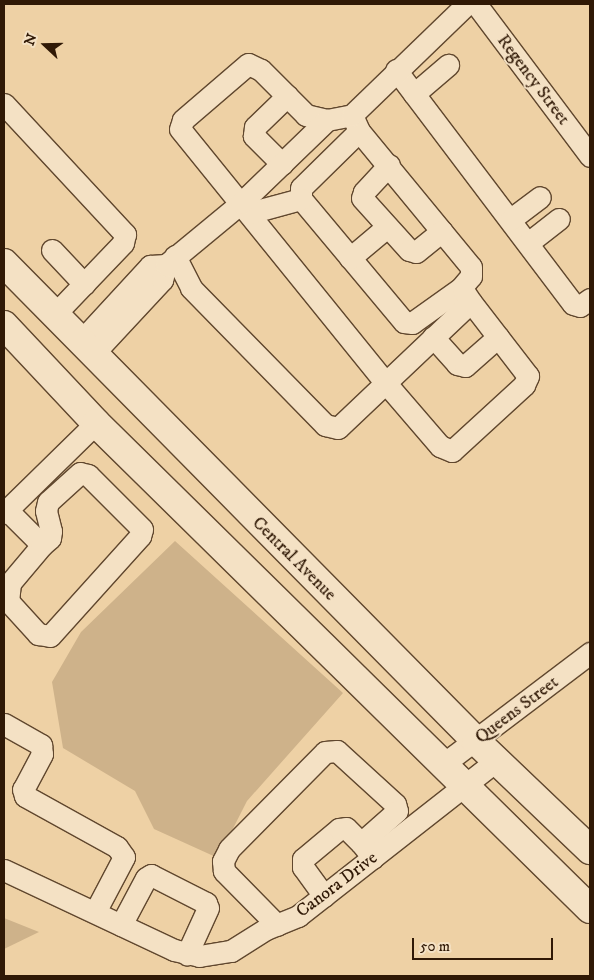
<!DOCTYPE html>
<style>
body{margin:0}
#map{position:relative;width:594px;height:980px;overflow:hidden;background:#eed1a5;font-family:"IM FELL DW Pica",serif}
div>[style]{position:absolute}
.green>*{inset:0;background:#ceb28a}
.roads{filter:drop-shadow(1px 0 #60472e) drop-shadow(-1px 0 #60472e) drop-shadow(0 1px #60472e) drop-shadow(0 -1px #60472e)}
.street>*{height:21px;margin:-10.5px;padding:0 10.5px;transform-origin:10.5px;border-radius:10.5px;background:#f4e1c4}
.secondary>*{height:28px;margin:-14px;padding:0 14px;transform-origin:14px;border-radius:14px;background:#f4e1c4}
span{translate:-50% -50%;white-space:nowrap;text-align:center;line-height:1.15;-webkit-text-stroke:4px #f4e1c4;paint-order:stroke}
.street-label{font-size:18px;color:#301906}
.frame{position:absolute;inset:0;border:5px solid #301906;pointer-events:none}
.north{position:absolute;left:20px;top:20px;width:50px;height:50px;-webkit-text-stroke:4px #f4e1c4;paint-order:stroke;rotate:291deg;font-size:14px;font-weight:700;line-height:20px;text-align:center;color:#301906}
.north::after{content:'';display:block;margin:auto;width:18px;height:22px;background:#301906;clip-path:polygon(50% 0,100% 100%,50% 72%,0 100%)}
.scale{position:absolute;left:412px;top:938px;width:141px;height:22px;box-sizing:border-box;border:2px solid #301906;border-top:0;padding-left:6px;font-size:15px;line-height:18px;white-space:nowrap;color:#301906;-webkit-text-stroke:4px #f4e1c4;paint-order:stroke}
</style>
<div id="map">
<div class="green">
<i style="clip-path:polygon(175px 541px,343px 693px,247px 801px,218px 858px,154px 829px,135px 791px,63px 748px,52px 682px,81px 632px)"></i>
<i style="clip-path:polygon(4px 918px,39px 932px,4px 949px)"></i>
</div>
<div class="roads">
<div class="street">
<i style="left:476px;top:4px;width:190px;rotate:53.1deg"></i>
<i style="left:396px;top:70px;width:293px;rotate:52.9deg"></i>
<i style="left:573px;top:304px;width:7px;rotate:16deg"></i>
<i style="left:580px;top:306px;width:12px;rotate:-35deg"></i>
<i style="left:414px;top:94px;width:45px;rotate:-40.5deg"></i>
<i style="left:4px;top:104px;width:178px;rotate:47.1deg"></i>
<i style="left:125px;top:234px;width:9px;rotate:103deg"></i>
<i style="left:123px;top:243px;width:101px;rotate:133.8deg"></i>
<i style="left:352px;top:115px;width:17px;rotate:66deg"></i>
<i style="left:359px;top:131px;width:176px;rotate:50.5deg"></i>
<i style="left:471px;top:267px;width:9px;rotate:90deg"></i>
<i style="left:471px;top:276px;width:16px;rotate:130deg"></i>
<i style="left:461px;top:288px;width:60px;rotate:144.5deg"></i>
<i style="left:412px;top:323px;width:8px;rotate:-173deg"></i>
<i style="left:404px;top:322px;width:160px;rotate:-129.9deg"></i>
<i style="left:301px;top:199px;width:11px;rotate:-90deg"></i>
<i style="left:301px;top:188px;width:81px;rotate:-44.5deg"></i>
<i style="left:327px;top:120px;width:22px;rotate:-167deg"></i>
<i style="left:306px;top:115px;width:64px;rotate:-135deg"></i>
<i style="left:261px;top:70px;width:14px;rotate:-155deg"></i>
<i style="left:248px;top:64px;width:86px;rotate:139.3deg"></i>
<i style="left:183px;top:120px;width:9px;rotate:108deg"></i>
<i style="left:180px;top:129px;width:324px;rotate:51deg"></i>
<i style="left:384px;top:381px;width:86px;rotate:49.3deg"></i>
<i style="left:440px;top:446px;width:13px;rotate:23deg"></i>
<i style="left:452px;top:451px;width:98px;rotate:-42.5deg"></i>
<i style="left:524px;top:385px;width:10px;rotate:-66deg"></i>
<i style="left:528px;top:376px;width:93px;rotate:-127.6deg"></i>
<i style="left:282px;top:164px;width:40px;rotate:-135deg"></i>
<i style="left:254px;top:136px;width:9px;rotate:-84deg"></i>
<i style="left:255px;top:127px;width:45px;rotate:-44.1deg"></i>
<i style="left:389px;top:165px;width:37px;rotate:133deg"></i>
<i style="left:364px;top:192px;width:6px;rotate:108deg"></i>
<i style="left:362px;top:198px;width:70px;rotate:47.9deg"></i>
<i style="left:409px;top:250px;width:7px;rotate:16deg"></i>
<i style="left:416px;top:252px;width:33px;rotate:-39deg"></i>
<i style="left:249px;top:213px;width:54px;rotate:-15.1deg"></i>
<i style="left:511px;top:219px;width:36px;rotate:-37deg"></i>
<i style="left:528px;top:243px;width:39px;rotate:-38deg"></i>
<i style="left:52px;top:250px;width:47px;rotate:46.7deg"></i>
<i style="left:175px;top:256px;width:36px;rotate:63deg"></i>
<i style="left:191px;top:288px;width:192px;rotate:45.6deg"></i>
<i style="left:325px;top:425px;width:13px;rotate:13deg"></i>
<i style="left:338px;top:428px;width:183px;rotate:-43.5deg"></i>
<i style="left:471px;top:302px;width:14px;rotate:-124deg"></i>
<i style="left:350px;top:258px;width:48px;rotate:-40deg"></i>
<i style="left:433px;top:337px;width:36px;rotate:48deg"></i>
<i style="left:457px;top:364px;width:8px;rotate:14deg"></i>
<i style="left:465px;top:366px;width:44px;rotate:-41.3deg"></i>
<i style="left:79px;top:343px;width:105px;rotate:-47.3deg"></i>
<i style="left:150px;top:266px;width:16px;rotate:-4deg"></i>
<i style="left:92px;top:355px;width:103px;rotate:-47deg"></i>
<i style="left:162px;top:280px;width:16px;rotate:-75deg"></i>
<i style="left:166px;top:265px;width:97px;rotate:-39.6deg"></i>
<i style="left:241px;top:203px;width:120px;rotate:-44deg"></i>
<i style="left:327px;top:120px;width:25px;rotate:-11deg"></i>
<i style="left:352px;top:115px;width:160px;rotate:-44deg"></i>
<i style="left:7px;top:510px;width:49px;rotate:45deg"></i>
<i style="left:42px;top:545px;width:50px;rotate:130.1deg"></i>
<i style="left:10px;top:583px;width:18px;rotate:96deg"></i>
<i style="left:8px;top:601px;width:45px;rotate:47.7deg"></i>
<i style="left:38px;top:634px;width:12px;rotate:9deg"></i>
<i style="left:50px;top:636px;width:135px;rotate:-48deg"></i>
<i style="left:140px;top:536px;width:7px;rotate:-74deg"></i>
<i style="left:142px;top:529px;width:76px;rotate:-135deg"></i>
<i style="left:88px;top:475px;width:8px;rotate:-166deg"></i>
<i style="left:80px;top:473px;width:43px;rotate:137.8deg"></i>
<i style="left:48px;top:502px;width:9px;rotate:103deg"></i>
<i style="left:46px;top:511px;width:21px;rotate:76deg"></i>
<i style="left:51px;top:531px;width:7px;rotate:98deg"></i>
<i style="left:50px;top:538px;width:11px;rotate:139deg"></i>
<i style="left:4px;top:513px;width:129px;rotate:-44.4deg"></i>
<i style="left:4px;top:724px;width:43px;rotate:29.6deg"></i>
<i style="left:41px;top:745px;width:9px;rotate:84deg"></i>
<i style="left:42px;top:754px;width:40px;rotate:118deg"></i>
<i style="left:23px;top:789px;width:7px;rotate:74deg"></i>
<i style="left:25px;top:796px;width:105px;rotate:29deg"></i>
<i style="left:117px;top:847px;width:12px;rotate:55deg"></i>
<i style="left:124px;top:857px;width:62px;rotate:117.8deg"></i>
<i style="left:442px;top:765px;width:186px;rotate:-37.1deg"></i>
<i style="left:4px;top:870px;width:188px;rotate:25.2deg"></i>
<i style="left:174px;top:950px;width:26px;rotate:13deg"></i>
<i style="left:199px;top:956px;width:32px;rotate:-9deg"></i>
<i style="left:231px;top:951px;width:41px;rotate:-32.2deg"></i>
<i style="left:266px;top:929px;width:35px;rotate:-22deg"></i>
<i style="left:298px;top:916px;width:253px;rotate:-38.1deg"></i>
<i style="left:324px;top:896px;width:36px;rotate:-126deg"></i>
<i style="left:303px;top:867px;width:8px;rotate:-90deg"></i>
<i style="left:303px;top:859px;width:47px;rotate:-39.8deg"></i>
<i style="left:339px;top:829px;width:7px;rotate:-8deg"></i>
<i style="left:346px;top:828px;width:21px;rotate:45deg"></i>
<i style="left:121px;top:925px;width:53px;rotate:-62deg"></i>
<i style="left:146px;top:878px;width:6px;rotate:-31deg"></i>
<i style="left:151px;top:875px;width:62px;rotate:27deg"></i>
<i style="left:206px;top:903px;width:5px;rotate:68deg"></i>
<i style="left:208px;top:908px;width:51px;rotate:114.5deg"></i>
<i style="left:277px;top:925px;width:76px;rotate:-134.5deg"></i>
<i style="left:224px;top:871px;width:10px;rotate:-96deg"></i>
<i style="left:223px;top:861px;width:13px;rotate:-63deg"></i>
<i style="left:229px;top:849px;width:136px;rotate:-45.3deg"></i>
<i style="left:325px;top:752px;width:12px;rotate:-5deg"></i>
<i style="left:337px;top:751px;width:79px;rotate:42.4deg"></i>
<i style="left:395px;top:804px;width:7px;rotate:74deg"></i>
<i style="left:397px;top:811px;width:48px;rotate:138.4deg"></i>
<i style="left:361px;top:843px;width:19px;rotate:51deg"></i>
</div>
<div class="secondary">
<i style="left:4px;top:263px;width:672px;rotate:45.36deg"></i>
<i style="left:476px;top:741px;width:158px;rotate:43.7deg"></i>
<i style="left:4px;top:325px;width:134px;rotate:46.8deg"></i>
<i style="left:96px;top:423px;width:693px;rotate:44.53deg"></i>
</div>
</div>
<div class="street-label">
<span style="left:533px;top:80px;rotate:53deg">Regency Street</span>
<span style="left:294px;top:559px;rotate:45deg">Central Avenue</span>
<span style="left:517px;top:710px;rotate:-37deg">Queens Street</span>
<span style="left:337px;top:885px;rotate:-37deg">Canora Drive</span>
</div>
<div class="frame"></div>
<div class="north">N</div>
<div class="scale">50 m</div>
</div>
